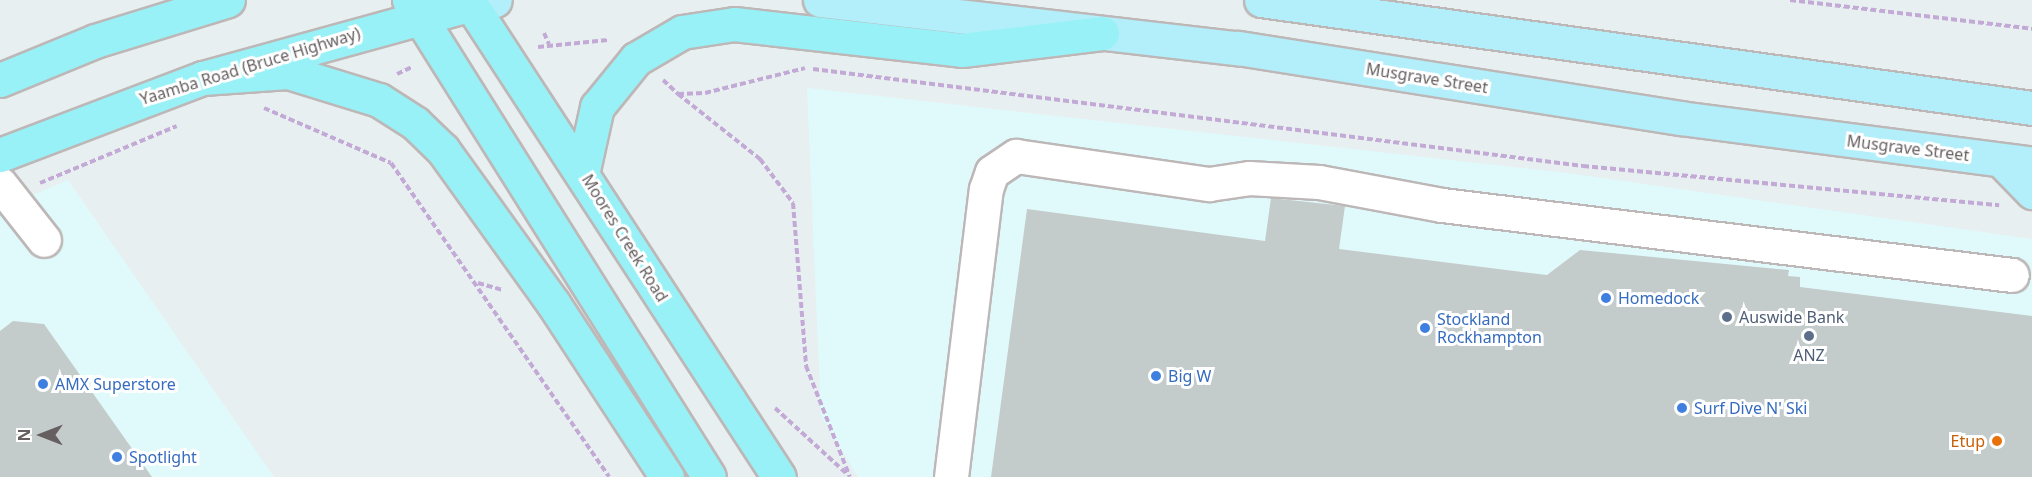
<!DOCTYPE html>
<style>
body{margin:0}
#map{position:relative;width:2032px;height:477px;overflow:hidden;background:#e7eff0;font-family:"Noto Sans",sans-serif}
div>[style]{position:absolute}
.commercial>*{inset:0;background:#e0fafc}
.building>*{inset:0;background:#c4cbcb}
.path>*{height:4px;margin-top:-2px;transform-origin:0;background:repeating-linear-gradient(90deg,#c3aad6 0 6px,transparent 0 9px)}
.roads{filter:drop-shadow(2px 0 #bdb7b7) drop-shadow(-2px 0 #bdb7b7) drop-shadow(0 2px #bdb7b7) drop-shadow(0 -2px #bdb7b7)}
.minor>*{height:33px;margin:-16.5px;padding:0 16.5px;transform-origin:16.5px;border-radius:16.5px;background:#fff}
.major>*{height:33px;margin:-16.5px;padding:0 16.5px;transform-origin:16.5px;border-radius:16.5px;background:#b2effa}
.highway>*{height:33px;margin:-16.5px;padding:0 16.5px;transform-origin:16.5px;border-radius:16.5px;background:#98f1f6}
.dots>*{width:16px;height:16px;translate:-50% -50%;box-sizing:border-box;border:3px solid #fff;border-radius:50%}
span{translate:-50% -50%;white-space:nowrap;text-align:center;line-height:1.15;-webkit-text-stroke:6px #fff;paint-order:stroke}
.street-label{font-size:16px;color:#665f60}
.shop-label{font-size:16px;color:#366cbe}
.left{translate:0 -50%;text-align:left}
.service-label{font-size:16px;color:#4e5e75}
.food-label{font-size:16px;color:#c56008}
.right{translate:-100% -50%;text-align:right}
.north{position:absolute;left:12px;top:405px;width:60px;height:60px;-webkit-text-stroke:4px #fff;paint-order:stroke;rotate:270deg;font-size:16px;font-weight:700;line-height:24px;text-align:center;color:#665f60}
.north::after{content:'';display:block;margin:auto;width:21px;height:27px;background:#665f60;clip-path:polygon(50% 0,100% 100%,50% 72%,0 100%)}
</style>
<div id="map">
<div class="commercial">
<i style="clip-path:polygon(807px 88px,1567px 173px,2032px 239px,2032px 477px,858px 477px,821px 416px)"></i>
<i style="clip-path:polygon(68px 180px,274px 477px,0 477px,0 209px)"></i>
</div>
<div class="building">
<i style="clip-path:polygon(1271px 198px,1345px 206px,1339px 249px,1547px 275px,1580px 250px,1789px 270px,1788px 276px,1800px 277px,1800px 287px,2032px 316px,2032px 477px,991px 477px,1027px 209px,1265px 241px)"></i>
<i style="clip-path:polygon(13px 321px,44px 324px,152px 477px,0 477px,0 331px)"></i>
</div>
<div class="path">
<i style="left:1790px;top:0;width:244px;rotate:6.8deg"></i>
<i style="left:544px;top:33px;width:12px;rotate:66deg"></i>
<i style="left:538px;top:47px;width:70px;rotate:-5.7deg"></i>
<i style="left:813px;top:69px;width:776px;rotate:7.18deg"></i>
<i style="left:1583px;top:166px;width:418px;rotate:5.4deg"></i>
<i style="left:397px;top:74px;width:17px;rotate:-25deg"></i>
<i style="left:663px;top:80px;width:21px;rotate:43deg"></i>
<i style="left:678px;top:94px;width:27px;rotate:-2deg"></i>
<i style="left:705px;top:93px;width:103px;rotate:-14deg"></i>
<i style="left:678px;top:94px;width:105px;rotate:38.4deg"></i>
<i style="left:760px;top:159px;width:55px;rotate:53.1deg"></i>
<i style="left:793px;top:203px;width:164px;rotate:85.4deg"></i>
<i style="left:806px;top:366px;width:119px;rotate:68.4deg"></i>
<i style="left:264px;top:108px;width:138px;rotate:23.4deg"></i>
<i style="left:391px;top:163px;width:382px;rotate:55.2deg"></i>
<i style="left:40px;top:183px;width:148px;rotate:-22.6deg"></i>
<i style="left:478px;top:283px;width:26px;rotate:16deg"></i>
<i style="left:775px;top:408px;width:98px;rotate:42.5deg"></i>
</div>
<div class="roads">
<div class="minor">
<i style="left:0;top:184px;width:71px;rotate:51.8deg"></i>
<i style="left:951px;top:477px;width:290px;rotate:-83.1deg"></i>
<i style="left:986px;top:189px;width:18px;rotate:-71deg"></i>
<i style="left:992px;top:172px;width:29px;rotate:-34deg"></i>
<i style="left:1016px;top:156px;width:195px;rotate:8.3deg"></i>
<i style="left:1209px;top:184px;width:40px;rotate:-8.5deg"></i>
<i style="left:1249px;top:178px;width:70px;rotate:3.3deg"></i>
<i style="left:1319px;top:182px;width:125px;rotate:10.6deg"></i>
<i style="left:1442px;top:205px;width:574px;rotate:7deg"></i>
</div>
<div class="major">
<i style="left:820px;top:0;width:421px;rotate:6.6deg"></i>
<i style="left:1238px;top:48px;width:448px;rotate:9deg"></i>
<i style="left:1680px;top:118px;width:355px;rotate:7.4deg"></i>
<i style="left:1261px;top:0;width:779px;rotate:7.97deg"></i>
<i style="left:471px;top:4px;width:24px;rotate:-9deg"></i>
<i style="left:2001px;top:160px;width:45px;rotate:45.9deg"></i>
</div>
<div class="highway">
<i style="left:409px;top:0;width:563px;rotate:57.83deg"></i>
<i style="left:468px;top:0;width:569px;rotate:56.9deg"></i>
<i style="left:203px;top:78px;width:85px;rotate:-4deg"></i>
<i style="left:288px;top:72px;width:95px;rotate:17.1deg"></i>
<i style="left:379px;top:100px;width:43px;rotate:32.6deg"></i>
<i style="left:415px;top:123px;width:39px;rotate:44deg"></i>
<i style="left:443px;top:150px;width:188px;rotate:54.3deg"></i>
<i style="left:553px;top:303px;width:208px;rotate:56.8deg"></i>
<i style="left:0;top:80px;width:103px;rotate:-22.3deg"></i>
<i style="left:95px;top:41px;width:139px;rotate:-17.1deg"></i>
<i style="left:0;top:155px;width:217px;rotate:-20.8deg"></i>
<i style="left:203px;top:78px;width:278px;rotate:-15.4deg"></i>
<i style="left:583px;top:170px;width:65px;rotate:-77.5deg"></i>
<i style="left:597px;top:107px;width:62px;rotate:-50.9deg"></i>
<i style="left:636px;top:59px;width:53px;rotate:-30.4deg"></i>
<i style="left:682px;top:32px;width:53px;rotate:-8.7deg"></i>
<i style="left:734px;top:24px;width:229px;rotate:6.5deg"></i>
<i style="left:962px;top:50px;width:141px;rotate:-6.9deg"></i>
</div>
</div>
<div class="dots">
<i style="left:1606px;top:298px;background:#3f7fe0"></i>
<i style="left:1727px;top:317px;background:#5c6f8a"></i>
<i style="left:1425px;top:328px;background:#3f7fe0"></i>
<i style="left:1809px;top:336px;background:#5c6f8a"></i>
<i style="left:1156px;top:376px;background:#3f7fe0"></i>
<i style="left:43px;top:384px;background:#3f7fe0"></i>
<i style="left:1682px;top:408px;background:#3f7fe0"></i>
<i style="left:1997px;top:441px;background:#e8710a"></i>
<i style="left:117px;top:457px;background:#3f7fe0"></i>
</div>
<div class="street-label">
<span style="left:250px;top:66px;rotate:-17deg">Yaamba Road (Bruce Highway)</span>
<span style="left:1427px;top:78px;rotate:9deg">Musgrave Street</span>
<span style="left:1908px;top:148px;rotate:7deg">Musgrave Street</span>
<span style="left:625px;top:238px;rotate:58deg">Moores Creek Road</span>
</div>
<div class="shop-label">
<span class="left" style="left:1618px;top:298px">Homedock</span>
<span class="left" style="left:1437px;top:328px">Stockland<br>Rockhampton</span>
<span class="left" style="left:1168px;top:376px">Big W</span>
<span class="left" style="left:55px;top:384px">AMX Superstore</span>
<span class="left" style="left:1694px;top:408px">Surf Dive N' Ski</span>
<span class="left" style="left:129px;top:457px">Spotlight</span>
</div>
<div class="service-label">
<span class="left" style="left:1739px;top:317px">Auswide Bank</span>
<span style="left:1809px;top:355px">ANZ</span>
</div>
<div class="food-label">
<span class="right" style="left:1985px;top:441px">Etup</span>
</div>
<div class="north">N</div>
</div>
